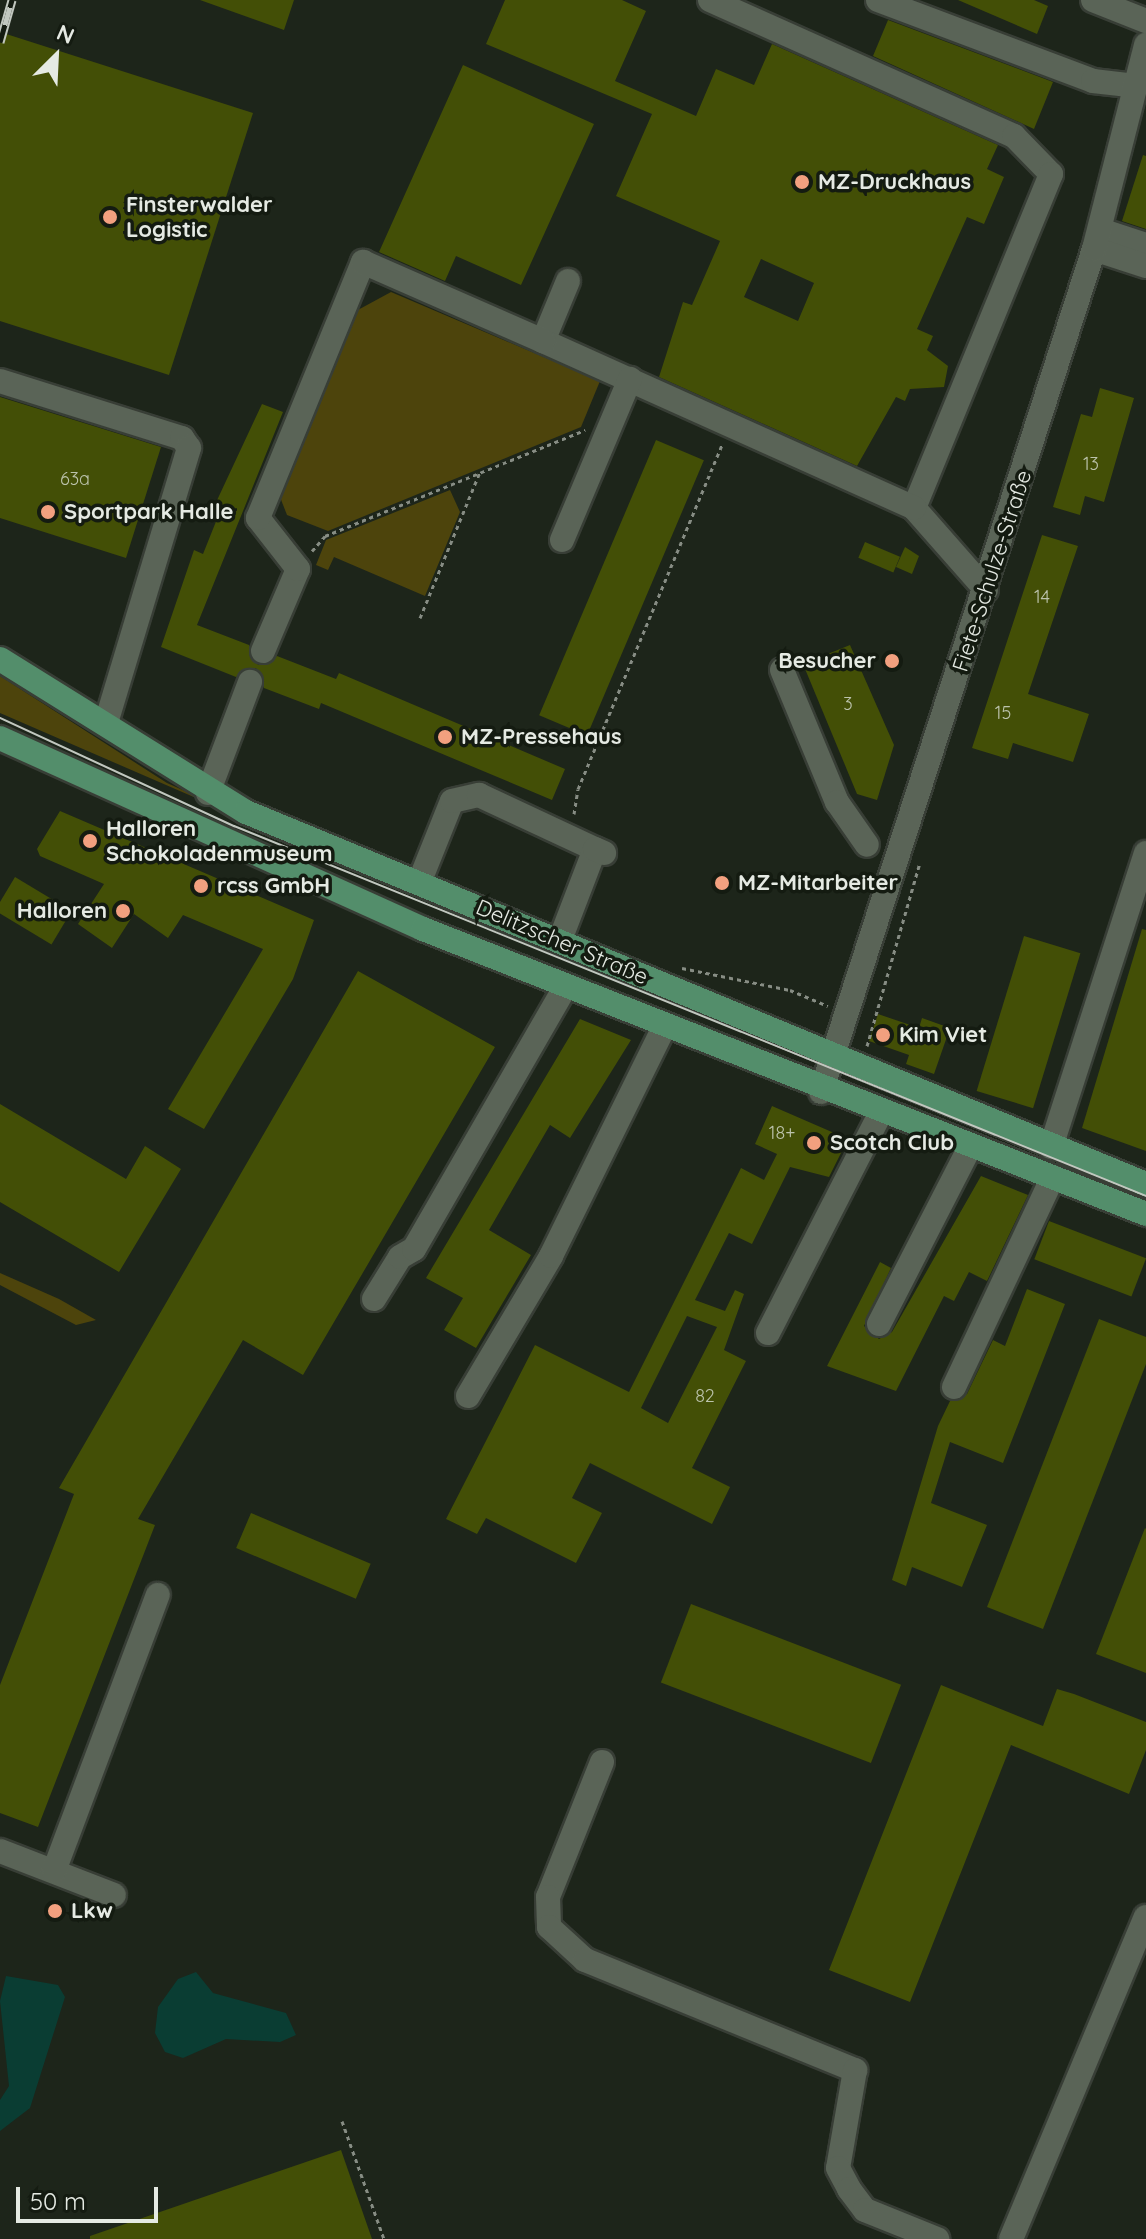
<!DOCTYPE html>
<meta charset="utf-8">
<style>
body{margin:0}
#map{position:relative;width:1146px;height:2239px;overflow:hidden;background:#1d251a;font-family:Quicksand,sans-serif}
div>[style]{position:absolute}
.green>*{inset:0;background:#4d440c}
.water>*{inset:0;background:#0a3d33}
.building>*{inset:0;background:#434f06;transform-origin:0 0}
.path>*{height:3px;margin-top:-1.5px;transform-origin:0;background:repeating-linear-gradient(90deg,#878d84 0 4px,transparent 0 8px)}
.roads{filter:drop-shadow(2px 0 #383e36) drop-shadow(-2px 0 #383e36) drop-shadow(0 2px #383e36) drop-shadow(0 -2px #383e36)}
.minor>*{height:24px;margin:-12px;padding:0 12px;transform-origin:12px;border-radius:12px;background:#5a6457}
.major>*{height:24px;margin:-12px;padding:0 12px;transform-origin:12px;border-radius:12px;background:#538e6b}
.tram>*{height:2px;margin:-1px;padding:0 1px;transform-origin:1px;border-radius:1px;background:#c1c7bf}
.rail>*{height:9px;margin-top:-4.5px;transform-origin:0;background:repeating-linear-gradient(90deg,#141b11 0 18px,#c1c7bf 0 36px);box-sizing:border-box;border-block:2px solid #c1c7bf}
.dots>*{width:22px;height:22px;translate:-50% -50%;box-sizing:border-box;border:4px solid #141b11;border-radius:50%}
span{translate:-50% -50%;white-space:nowrap;text-align:center;line-height:1.15;-webkit-text-stroke:7px #141b11;paint-order:stroke}
.number-label{font-size:18px;color:#bcc3ac}
.number-label span{-webkit-text-stroke-width:0}
.poi-label{font-size:22px;color:#e5eae3;font-weight:700}
.left{translate:0 -50%;text-align:left}
.right{translate:-100% -50%;text-align:right}
.street-label{font-size:22px;color:#e5eae3}
.north{position:absolute;left:16px;top:16px;width:80px;height:80px;-webkit-text-stroke:6px #141b11;paint-order:stroke;rotate:24deg;font-size:22px;font-weight:700;line-height:32px;text-align:center;color:#e5eae3}
.north::after{content:'';display:block;margin:auto;width:28px;height:36px;background:#e5eae3;clip-path:polygon(50% 0,100% 100%,50% 72%,0 100%)}
.scale{position:absolute;left:16px;top:2187px;width:142px;height:36px;box-sizing:border-box;border:4px solid #e5eae3;border-top:0;padding-left:10px;font-size:24px;line-height:28px;white-space:nowrap;color:#e5eae3;-webkit-text-stroke:6px #141b11;paint-order:stroke}
</style>
<div id="map">
<div class="green">
<i style="clip-path:polygon(391px 292px,600px 381px,581px 427px,328px 531px,287px 515px,280px 497px,356px 311px)"></i>
<i style="clip-path:polygon(450px 490px,460px 512px,425px 596px,334px 557px,328px 570px,316px 565px,326px 540px)"></i>
<i style="clip-path:polygon(0 676px,167px 783px,415px 893px,0 713px)"></i>
<i style="clip-path:polygon(0 1273px,59px 1299px,96px 1320px,76px 1325px,0 1285px)"></i>
</div>
<div class="water">
<i style="clip-path:polygon(196px 1972px,213px 1993px,286px 2013px,296px 2035px,280px 2042px,226px 2039px,183px 2058px,165px 2052px,155px 2033px,158px 2007px,178px 1979px)"></i>
<i style="clip-path:polygon(6px 1976px,58px 1985px,65px 1997px,30px 2108px,0 2131px,0 2100px,9px 2086px,0 2001px)"></i>
</div>
<div class="building">
<i style="clip-path:polygon(200px 0,294px 0,284px 30px)"></i>
<i style="clip-path:polygon(evenodd,505px 0,622px 0,646px 11px,615px 81px,696px 116px,716px 69px,754px 85px,772px 44px,998px 145px,987px 169px,1004px 177px,984px 224px,967px 217px,917px 329px,933px 336px,927px 350px,948px 366px,944px 387px,910px 389px,905px 401px,896px 397px,857px 466px,659px 377px,683px 302px,692px 305px,720px 241px,616px 196px,652px 114px,486px 44px,505px 0,761px 259px,814px 283px,798px 321px,744px 297px,761px 259px)"></i>
<i style="clip-path:polygon(958px 0,1034px 0,1048px 6px,1037px 34px)"></i>
<i style="clip-path:polygon(888px 20px,1053px 82px,1034px 129px,873px 56px)"></i>
<i style="clip-path:polygon(0 32px,253px 113px,169px 375px,0 321px)"></i>
<i style="clip-path:polygon(463px 65px,594px 124px,521px 285px,456px 256px,445px 281px,379px 252px)"></i>
<i style="clip-path:polygon(1143px 155px,1146px 156px,1146px 229px,1122px 221px)"></i>
<i style="clip-path:polygon(1100px 388px,1134px 398px,1104px 502px,1085px 496px,1080px 515px,1053px 507px,1081px 414px,1092px 417px)"></i>
<i style="clip-path:polygon(0 397px,161px 447px,126px 558px,0 518px)"></i>
<i style="clip-path:polygon(262px 404px,283px 412px,197px 625px,249px 645px,258px 665px,277px 656px,336px 679px,339px 673px,565px 769px,552px 800px,321px 703px,319px 709px,264px 688px,256px 668px,236px 677px,161px 647px,194px 550px,203px 554px,219px 514px,212px 511px)"></i>
<i style="left:656px;top:440px;width:52px;height:299px;rotate:23deg"></i>
<i style="clip-path:polygon(1042px 535px,1078px 546px,1028px 694px,1089px 714px,1073px 762px,1013px 743px,1008px 759px,972px 748px)"></i>
<i style="left:865px;top:542px;width:38px;height:17px;rotate:23deg"></i>
<i style="clip-path:polygon(905px 547px,919px 556px,912px 574px,896px 567px)"></i>
<i style="clip-path:polygon(850px 645px,894px 745px,877px 800px,857px 794px,803px 664px)"></i>
<i style="clip-path:polygon(60px 811px,314px 920px,293px 979px,204px 1129px,168px 1109px,263px 949px,183px 915px,168px 938px,134px 914px,112px 948px,78px 924px,104px 884px,40px 856px,37px 849px)"></i>
<i style="left:15px;top:877px;width:66px;height:39px;rotate:31deg"></i>
<i style="clip-path:polygon(1142px 929px,1146px 930px,1146px 1151px,1082px 1128px)"></i>
<i style="left:1024px;top:936px;width:59px;height:162px;rotate:17deg"></i>
<i style="clip-path:polygon(358px 971px,495px 1047px,303px 1375px,243px 1340px,138px 1519px,155px 1525px,38px 1827px,0 1813px,0 1685px,74px 1494px,59px 1488px)"></i>
<i style="clip-path:polygon(878px 1014px,919px 1028px,922px 1018px,950px 1028px,934px 1074px,906px 1064px,909px 1055px,869px 1041px)"></i>
<i style="clip-path:polygon(580px 1019px,631px 1040px,570px 1138px,550px 1125px,489px 1230px,531px 1255px,476px 1348px,444px 1330px,463px 1298px,426px 1278px)"></i>
<i style="clip-path:polygon(0 1104px,126px 1179px,145px 1146px,181px 1169px,119px 1272px,0 1202px)"></i>
<i style="clip-path:polygon(evenodd,772px 1106px,848px 1139px,829px 1177px,790px 1167px,752px 1244px,729px 1233px,695px 1300px,725px 1311px,735px 1290px,744px 1294px,724px 1350px,746px 1361px,692px 1468px,730px 1487px,712px 1524px,590px 1463px,572px 1498px,602px 1513px,576px 1563px,486px 1518px,477px 1534px,446px 1519px,535px 1345px,629px 1392px,741px 1168px,764px 1180px,777px 1154px,755px 1144px,772px 1106px,687px 1316px,717px 1327px,668px 1423px,641px 1408px,687px 1316px)"></i>
<i style="clip-path:polygon(981px 1176px,1028px 1195px,987px 1281px,969px 1272px,954px 1301px,944px 1296px,896px 1391px,827px 1366px,880px 1262px,891px 1268px,864px 1326px,879px 1339px,892px 1332px)"></i>
<i style="left:1049px;top:1221px;width:104px;height:41px;rotate:21deg"></i>
<i style="clip-path:polygon(1027px 1289px,1065px 1304px,1003px 1463px,950px 1442px,931px 1503px,987px 1525px,962px 1587px,912px 1567px,906px 1586px,892px 1580px,938px 1426px,950px 1401px,967px 1394px,993px 1340px,1005px 1346px)"></i>
<i style="clip-path:polygon(1099px 1319px,1146px 1337px,1146px 1364px,1043px 1629px,987px 1607px)"></i>
<i style="left:251px;top:1513px;width:130px;height:38px;rotate:23deg"></i>
<i style="clip-path:polygon(1145px 1528px,1146px 1529px,1146px 1673px,1096px 1654px)"></i>
<i style="left:691px;top:1604px;width:225px;height:84px;rotate:21deg"></i>
<i style="clip-path:polygon(941px 1685px,1043px 1726px,1057px 1689px,1074px 1694px,1146px 1722px,1146px 1750px,1129px 1794px,1011px 1745px,910px 2002px,829px 1970px)"></i>
<i style="clip-path:polygon(341px 2150px,372px 2239px,90px 2239px,90px 2236px)"></i>
</div>
<div class="path">
<i style="left:312px;top:551px;width:20px;rotate:-49deg"></i>
<i style="left:325px;top:536px;width:281px;rotate:-22.2deg"></i>
<i style="left:420px;top:618px;width:158px;rotate:-67.7deg"></i>
<i style="left:574px;top:814px;width:25px;rotate:-81deg"></i>
<i style="left:578px;top:789px;width:375px;rotate:-67.3deg"></i>
<i style="left:682px;top:968px;width:110px;rotate:11.5deg"></i>
<i style="left:790px;top:990px;width:41px;rotate:22.8deg"></i>
<i style="left:867px;top:1046px;width:191px;rotate:-73.9deg"></i>
<i style="left:342px;top:2121px;width:125px;rotate:70.4deg"></i>
</div>
<div class="roads">
<div class="minor">
<i style="left:710px;top:0;width:333px;rotate:24.1deg"></i>
<i style="left:1014px;top:136px;width:53px;rotate:45.8deg"></i>
<i style="left:1051px;top:174px;width:361px;rotate:112.3deg"></i>
<i style="left:914px;top:508px;width:109px;rotate:48.7deg"></i>
<i style="left:878px;top:0;width:230px;rotate:20.6deg"></i>
<i style="left:1093px;top:81px;width:43px;rotate:6.6deg"></i>
<i style="left:1093px;top:0;width:57px;rotate:21.6deg"></i>
<i style="left:1100px;top:230px;width:48px;rotate:18.1deg"></i>
<i style="left:1094px;top:249px;width:55px;rotate:18.1deg"></i>
<i style="left:568px;top:281px;width:65px;rotate:112.6deg"></i>
<i style="left:543px;top:341px;width:407px;rotate:24.2deg"></i>
<i style="left:0;top:381px;width:191px;rotate:17.4deg"></i>
<i style="left:182px;top:438px;width:12px;rotate:55deg"></i>
<i style="left:189px;top:448px;width:287px;rotate:106.8deg"></i>
<i style="left:562px;top:540px;width:175px;rotate:-67.1deg"></i>
<i style="left:263px;top:651px;width:89px;rotate:-66.9deg"></i>
<i style="left:298px;top:569px;width:65px;rotate:-128.1deg"></i>
<i style="left:258px;top:518px;width:277px;rotate:-67.7deg"></i>
<i style="left:363px;top:262px;width:197px;rotate:23.7deg"></i>
<i style="left:782px;top:670px;width:143px;rotate:67.4deg"></i>
<i style="left:837px;top:802px;width:52px;rotate:55.1deg"></i>
<i style="left:208px;top:793px;width:119px;rotate:-69.3deg"></i>
<i style="left:419px;top:883px;width:88px;rotate:-68.1deg"></i>
<i style="left:452px;top:801px;width:28px;rotate:-13deg"></i>
<i style="left:479px;top:795px;width:128px;rotate:25deg"></i>
<i style="left:560px;top:940px;width:97px;rotate:-69deg"></i>
<i style="left:595px;top:849px;width:10px;rotate:24deg"></i>
<i style="left:821px;top:1092px;width:886px;rotate:-72.06deg"></i>
<i style="left:1094px;top:249px;width:211px;rotate:-75.7deg"></i>
<i style="left:1051px;top:1147px;width:309px;rotate:-72.1deg"></i>
<i style="left:374px;top:1299px;width:49px;rotate:-58.2deg"></i>
<i style="left:400px;top:1257px;width:16px;rotate:-30deg"></i>
<i style="left:414px;top:1249px;width:302px;rotate:-60deg"></i>
<i style="left:879px;top:1324px;width:201px;rotate:-62.8deg"></i>
<i style="left:768px;top:1333px;width:246px;rotate:-62.9deg"></i>
<i style="left:954px;top:1387px;width:232px;rotate:-64.8deg"></i>
<i style="left:468px;top:1396px;width:163px;rotate:-59.3deg"></i>
<i style="left:551px;top:1256px;width:255px;rotate:-63.7deg"></i>
<i style="left:602px;top:1762px;width:145px;rotate:111.8deg"></i>
<i style="left:548px;top:1897px;width:30px;rotate:88deg"></i>
<i style="left:549px;top:1927px;width:49px;rotate:42.5deg"></i>
<i style="left:585px;top:1960px;width:292px;rotate:22.2deg"></i>
<i style="left:855px;top:2070px;width:99px;rotate:99.8deg"></i>
<i style="left:838px;top:2168px;width:24px;rotate:62deg"></i>
<i style="left:849px;top:2189px;width:26px;rotate:53deg"></i>
<i style="left:865px;top:2210px;width:78px;rotate:21.9deg"></i>
<i style="left:0;top:1851px;width:122px;rotate:21.1deg"></i>
<i style="left:54px;top:1871px;width:295px;rotate:-69.4deg"></i>
<i style="left:1011px;top:2239px;width:349px;rotate:-67.3deg"></i>
</div>
<div class="major">
<i style="left:0;top:659px;width:290px;rotate:31.9deg"></i>
<i style="left:246px;top:812px;width:974px;rotate:22.46deg"></i>
<i style="left:0;top:738px;width:464px;rotate:24.3deg"></i>
<i style="left:423px;top:929px;width:777px;rotate:21.51deg"></i>
</div>
</div>
<div class="tram">
<i style="left:0;top:718px;width:258px;rotate:24.8deg"></i>
<i style="left:234px;top:826px;width:984px;rotate:22.08deg"></i>
</div>
<div class="rail">
<i style="left:0;top:42px;width:44px;rotate:-74.1deg"></i>
</div>
<div class="dots">
<i style="left:802px;top:182px;background:#f2a07f"></i>
<i style="left:110px;top:217px;background:#f2a07f"></i>
<i style="left:48px;top:512px;background:#f2a07f"></i>
<i style="left:892px;top:661px;background:#f2a07f"></i>
<i style="left:445px;top:737px;background:#f2a07f"></i>
<i style="left:90px;top:841px;background:#f2a07f"></i>
<i style="left:722px;top:883px;background:#f2a07f"></i>
<i style="left:201px;top:886px;background:#f2a07f"></i>
<i style="left:123px;top:911px;background:#f2a07f"></i>
<i style="left:883px;top:1035px;background:#f2a07f"></i>
<i style="left:814px;top:1143px;background:#f2a07f"></i>
<i style="left:55px;top:1911px;background:#f2a07f"></i>
</div>
<div class="number-label">
<span style="left:1091px;top:464px">13</span>
<span style="left:75px;top:479px">63a</span>
<span style="left:1042px;top:597px">14</span>
<span style="left:848px;top:704px">3</span>
<span style="left:1003px;top:713px">15</span>
<span style="left:782px;top:1133px">18+</span>
<span style="left:705px;top:1396px">82</span>
</div>
<div class="poi-label">
<span class="left" style="left:818px;top:182px">MZ-Druckhaus</span>
<span class="left" style="left:126px;top:217px">Finsterwalder<br>Logistic</span>
<span class="left" style="left:64px;top:512px">Sportpark Halle</span>
<span class="right" style="left:876px;top:661px">Besucher</span>
<span class="left" style="left:461px;top:737px">MZ-Pressehaus</span>
<span class="left" style="left:106px;top:841px">Halloren<br>Schokoladenmuseum</span>
<span class="left" style="left:738px;top:883px">MZ-Mitarbeiter</span>
<span class="left" style="left:217px;top:886px">rcss GmbH</span>
<span class="right" style="left:107px;top:911px">Halloren</span>
<span class="left" style="left:899px;top:1035px">Kim Viet</span>
<span class="left" style="left:830px;top:1143px">Scotch Club</span>
<span class="left" style="left:71px;top:1911px">Lkw</span>
</div>
<div class="street-label">
<span style="left:992px;top:571px;rotate:-72deg">Fiete-Schulze-Straße</span>
<span style="left:562px;top:942px;rotate:23deg">Delitzscher Straße</span>
</div>
<div class="north">N</div>
<div class="scale">50 m</div>
</div>
